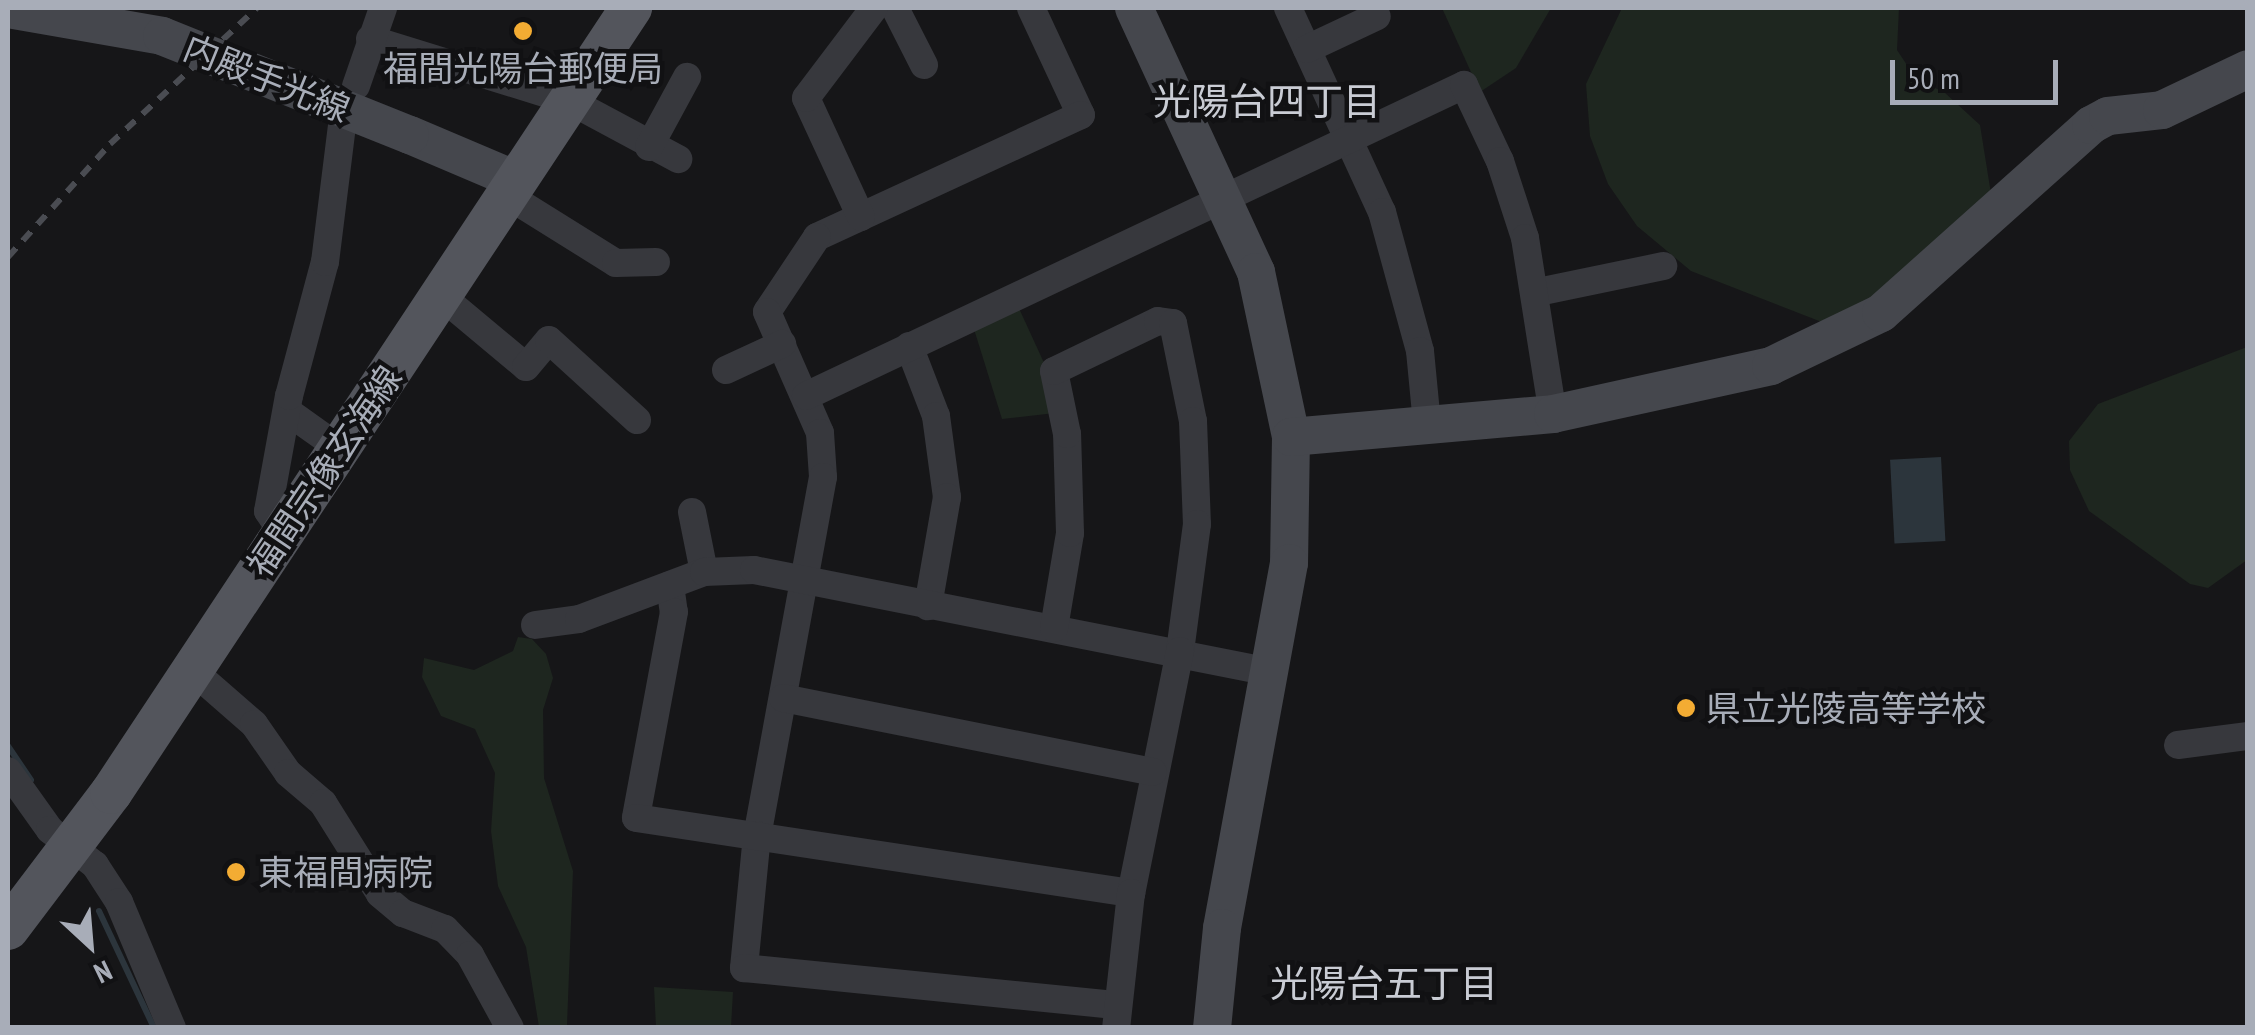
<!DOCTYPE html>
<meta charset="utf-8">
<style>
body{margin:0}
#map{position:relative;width:2255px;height:1035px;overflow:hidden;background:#161618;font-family:"PT Sans Narrow","Noto Sans JP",sans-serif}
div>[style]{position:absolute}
.green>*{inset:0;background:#1e261f}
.water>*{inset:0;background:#2c353c;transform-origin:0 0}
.stream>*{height:6px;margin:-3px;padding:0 3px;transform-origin:3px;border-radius:3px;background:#2c353c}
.street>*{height:28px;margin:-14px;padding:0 14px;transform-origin:14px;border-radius:14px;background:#37383d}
.secondary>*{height:38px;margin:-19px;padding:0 19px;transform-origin:19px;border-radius:19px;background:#45474d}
.primary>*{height:42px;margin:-21px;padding:0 21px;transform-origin:21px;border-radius:21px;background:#53555c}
.rail>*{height:6px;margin-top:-3px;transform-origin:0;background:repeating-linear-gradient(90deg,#4a4c52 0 12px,transparent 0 22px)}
.secondary-bridge>*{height:38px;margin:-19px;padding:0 19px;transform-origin:19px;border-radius:19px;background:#45474d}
.dots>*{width:28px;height:28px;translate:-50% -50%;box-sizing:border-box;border:5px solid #111113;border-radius:50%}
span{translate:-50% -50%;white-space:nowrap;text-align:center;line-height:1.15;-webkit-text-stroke:9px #111113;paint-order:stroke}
.poi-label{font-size:35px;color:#a8adb8}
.left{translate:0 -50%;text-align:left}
.street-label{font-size:35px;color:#a8adb8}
.neighbourhood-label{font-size:38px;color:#c9ccd4}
.frame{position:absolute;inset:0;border:10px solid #a8adb8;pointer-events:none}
.north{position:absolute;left:40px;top:895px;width:100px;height:100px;-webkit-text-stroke:8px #111113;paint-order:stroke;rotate:154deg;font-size:28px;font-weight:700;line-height:40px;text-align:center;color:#a8adb8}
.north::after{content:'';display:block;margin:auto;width:35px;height:45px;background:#a8adb8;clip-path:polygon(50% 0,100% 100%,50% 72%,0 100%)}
.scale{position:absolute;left:1890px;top:60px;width:168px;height:45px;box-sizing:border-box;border:5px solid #a8adb8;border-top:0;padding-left:12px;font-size:30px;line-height:35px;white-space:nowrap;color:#a8adb8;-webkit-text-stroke:8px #111113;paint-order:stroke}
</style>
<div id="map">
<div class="green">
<i style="clip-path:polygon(1442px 8px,1551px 8px,1516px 68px,1480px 92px)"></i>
<i style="clip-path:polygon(1622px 8px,1899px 8px,1897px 50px,1917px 80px,1944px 92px,1980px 125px,1992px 200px,1882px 295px,1832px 326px,1691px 271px,1637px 226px,1608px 184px,1590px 136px,1586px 84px)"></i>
<i style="clip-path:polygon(1017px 304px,1045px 365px,1055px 413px,1002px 419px,973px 326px)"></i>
<i style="clip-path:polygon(2247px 347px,2247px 560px,2208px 588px,2190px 584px,2089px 511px,2070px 470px,2069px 441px,2098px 404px)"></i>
<i style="clip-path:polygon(518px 637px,532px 639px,546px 654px,553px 678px,543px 710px,544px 778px,573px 871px,567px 1025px,579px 1027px,539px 1027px,526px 947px,498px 886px,491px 831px,495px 773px,475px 729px,441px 716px,422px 677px,424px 658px,474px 670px,513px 651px)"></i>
<i style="clip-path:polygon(654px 987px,733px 992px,731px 1027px,656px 1027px)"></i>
</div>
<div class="water">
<i style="left:1941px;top:457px;width:84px;height:51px;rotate:87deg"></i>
</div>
<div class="stream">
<i style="left:8px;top:746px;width:41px;rotate:55.9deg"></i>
<i style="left:99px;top:911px;width:129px;rotate:64.8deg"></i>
</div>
<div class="street">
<i style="left:895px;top:8px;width:64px;rotate:63deg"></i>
<i style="left:1031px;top:8px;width:118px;rotate:65deg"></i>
<i style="left:1081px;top:115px;width:291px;rotate:155.2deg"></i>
<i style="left:817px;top:237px;width:90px;rotate:123.7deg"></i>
<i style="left:767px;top:312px;width:132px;rotate:66.3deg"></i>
<i style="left:820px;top:433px;width:44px;rotate:86.1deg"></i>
<i style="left:823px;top:477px;width:364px;rotate:100.4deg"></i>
<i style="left:757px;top:835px;width:134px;rotate:95.6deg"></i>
<i style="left:744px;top:968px;width:375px;rotate:5.7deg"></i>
<i style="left:1288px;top:8px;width:225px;rotate:65.3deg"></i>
<i style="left:1382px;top:212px;width:144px;rotate:74.7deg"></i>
<i style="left:1420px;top:351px;width:73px;rotate:84.5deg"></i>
<i style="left:370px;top:39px;width:209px;rotate:17.2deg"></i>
<i style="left:570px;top:101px;width:123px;rotate:28.2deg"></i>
<i style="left:1307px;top:49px;width:77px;rotate:-25.2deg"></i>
<i style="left:356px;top:86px;width:83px;rotate:-70.9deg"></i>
<i style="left:649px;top:147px;width:80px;rotate:-61.5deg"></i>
<i style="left:507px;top:195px;width:128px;rotate:32deg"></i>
<i style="left:616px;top:263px;width:40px;rotate:-1.4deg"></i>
<i style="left:861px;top:217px;width:131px;rotate:-114.8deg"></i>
<i style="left:806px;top:98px;width:113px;rotate:-52.9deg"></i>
<i style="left:1538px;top:292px;width:128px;rotate:-11.7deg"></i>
<i style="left:440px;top:295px;width:112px;rotate:39.9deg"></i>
<i style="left:526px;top:367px;width:35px;rotate:-50deg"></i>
<i style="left:549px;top:340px;width:119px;rotate:42.3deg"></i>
<i style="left:909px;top:346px;width:75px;rotate:68.9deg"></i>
<i style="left:936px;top:416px;width:82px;rotate:82.3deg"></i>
<i style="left:947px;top:497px;width:111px;rotate:99.9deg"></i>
<i style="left:726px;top:370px;width:62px;rotate:-24.9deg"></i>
<i style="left:806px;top:396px;width:728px;rotate:-25.3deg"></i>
<i style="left:1464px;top:85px;width:84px;rotate:64.7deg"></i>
<i style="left:1500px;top:161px;width:81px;rotate:72deg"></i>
<i style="left:1525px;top:238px;width:178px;rotate:81deg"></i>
<i style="left:287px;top:411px;width:64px;rotate:35.4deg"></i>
<i style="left:692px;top:512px;width:61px;rotate:78.7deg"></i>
<i style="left:282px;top:532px;width:25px;rotate:-124deg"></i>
<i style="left:268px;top:511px;width:117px;rotate:-79.7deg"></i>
<i style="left:289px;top:396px;width:139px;rotate:-75deg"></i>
<i style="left:325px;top:262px;width:138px;rotate:-82.9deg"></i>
<i style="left:670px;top:585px;width:27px;rotate:82deg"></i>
<i style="left:674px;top:612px;width:209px;rotate:100.5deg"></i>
<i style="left:636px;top:818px;width:501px;rotate:8.62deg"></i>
<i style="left:535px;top:625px;width:44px;rotate:-7.8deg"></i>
<i style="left:579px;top:619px;width:134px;rotate:-20.6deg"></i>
<i style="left:704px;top:572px;width:50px;rotate:-2.3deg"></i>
<i style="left:754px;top:570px;width:526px;rotate:11.18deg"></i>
<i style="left:1054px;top:628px;width:96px;rotate:-80.4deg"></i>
<i style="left:1070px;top:533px;width:99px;rotate:-91.7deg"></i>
<i style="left:1067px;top:434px;width:64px;rotate:-101.7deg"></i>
<i style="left:1054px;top:371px;width:115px;rotate:-25.7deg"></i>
<i style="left:1158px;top:321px;width:15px;rotate:8deg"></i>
<i style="left:1173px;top:323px;width:100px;rotate:78.5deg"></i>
<i style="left:1193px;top:421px;width:103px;rotate:87.8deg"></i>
<i style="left:1197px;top:524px;width:128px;rotate:97.6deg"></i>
<i style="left:1180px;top:651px;width:247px;rotate:101.4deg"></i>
<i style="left:1131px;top:893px;width:136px;rotate:96.3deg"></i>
<i style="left:192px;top:670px;width:82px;rotate:41.1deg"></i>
<i style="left:254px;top:724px;width:60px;rotate:55.2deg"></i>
<i style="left:288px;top:773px;width:46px;rotate:40.6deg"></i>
<i style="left:323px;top:803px;width:107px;rotate:57.9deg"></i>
<i style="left:380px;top:894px;width:30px;rotate:40deg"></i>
<i style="left:403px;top:913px;width:45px;rotate:20.9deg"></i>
<i style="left:445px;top:929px;width:36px;rotate:46deg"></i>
<i style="left:470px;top:955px;width:83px;rotate:61.3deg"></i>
<i style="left:783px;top:698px;width:377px;rotate:11.3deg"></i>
<i style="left:2178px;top:745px;width:71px;rotate:-7.3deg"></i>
<i style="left:8px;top:771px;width:72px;rotate:54.6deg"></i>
<i style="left:50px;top:830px;width:57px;rotate:37.9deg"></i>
<i style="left:95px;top:865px;width:44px;rotate:57deg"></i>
<i style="left:119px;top:902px;width:137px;rotate:67.2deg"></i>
</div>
<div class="secondary">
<i style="left:1134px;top:8px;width:291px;rotate:65.2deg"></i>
<i style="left:1256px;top:272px;width:169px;rotate:78deg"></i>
<i style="left:1291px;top:437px;width:126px;rotate:90.9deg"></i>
<i style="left:1289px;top:563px;width:371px;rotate:100.4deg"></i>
<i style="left:1222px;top:928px;width:100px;rotate:95.7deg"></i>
<i style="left:410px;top:135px;width:115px;rotate:23deg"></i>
<i style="left:1291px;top:437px;width:263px;rotate:-5deg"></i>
<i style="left:1553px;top:414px;width:223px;rotate:-12.4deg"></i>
<i style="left:1771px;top:366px;width:122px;rotate:-25.7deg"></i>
<i style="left:1881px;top:313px;width:282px;rotate:-41.8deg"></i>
<i style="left:2091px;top:125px;width:19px;rotate:-28deg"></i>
<i style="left:2108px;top:116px;width:54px;rotate:-6.3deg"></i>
<i style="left:2162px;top:110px;width:95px;rotate:-25.5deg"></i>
</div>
<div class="primary">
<i style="left:8px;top:929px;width:171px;rotate:-52.9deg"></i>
<i style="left:111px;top:793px;width:942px;rotate:-56.48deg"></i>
</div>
<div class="rail">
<i style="left:8px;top:257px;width:152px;rotate:-47.9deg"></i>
<i style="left:110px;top:144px;width:200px;rotate:-42.8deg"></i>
</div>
<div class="secondary-bridge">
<i style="left:8px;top:9px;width:156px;rotate:9.9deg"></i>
<i style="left:162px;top:36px;width:267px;rotate:21.8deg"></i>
</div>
<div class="dots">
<i style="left:523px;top:31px;background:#f3ac33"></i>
<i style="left:1686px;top:708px;background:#f3ac33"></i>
<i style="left:236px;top:872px;background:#f3ac33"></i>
</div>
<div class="poi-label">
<span style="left:523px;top:68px">福間光陽台郵便局</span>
<span class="left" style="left:1706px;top:708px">県立光陵高等学校</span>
<span class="left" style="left:258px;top:872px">東福間病院</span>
</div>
<div class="street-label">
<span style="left:267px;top:78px;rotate:22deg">内殿手光線</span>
<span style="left:324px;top:471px;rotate:-56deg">福間宗像玄海線</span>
</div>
<div class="neighbourhood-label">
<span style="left:1267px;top:101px">光陽台四丁目</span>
<span style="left:1384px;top:983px">光陽台五丁目</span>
</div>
<div class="frame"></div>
<div class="north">N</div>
<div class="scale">50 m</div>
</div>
